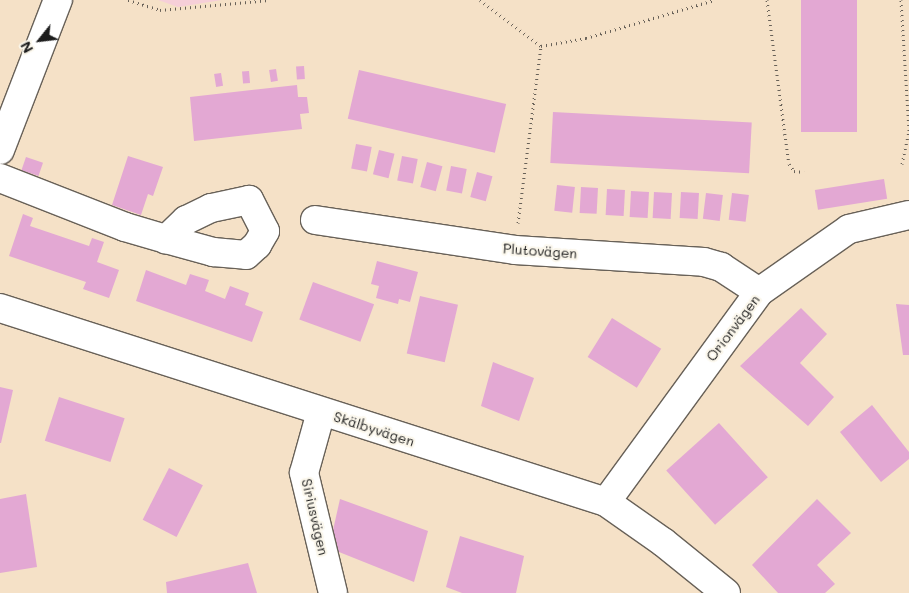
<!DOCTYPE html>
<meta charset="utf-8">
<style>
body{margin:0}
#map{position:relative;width:909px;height:593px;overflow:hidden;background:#f5e1c7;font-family:Mali,sans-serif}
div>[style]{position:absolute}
.built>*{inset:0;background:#f6cfd8}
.building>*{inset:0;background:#e3a8d3;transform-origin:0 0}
.path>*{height:3px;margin-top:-1.5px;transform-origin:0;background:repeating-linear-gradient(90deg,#686158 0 1px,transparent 0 5px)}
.roads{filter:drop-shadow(1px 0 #686158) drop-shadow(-1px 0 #686158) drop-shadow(0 1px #686158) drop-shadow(0 -1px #686158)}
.minor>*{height:28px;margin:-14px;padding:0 14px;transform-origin:14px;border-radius:14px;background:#fff}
span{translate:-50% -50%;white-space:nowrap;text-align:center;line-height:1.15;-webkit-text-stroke:4.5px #fbf7ec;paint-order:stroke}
.street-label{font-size:14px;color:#1c1c1c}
.north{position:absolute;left:15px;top:15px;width:50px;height:50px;-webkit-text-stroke:4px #fbf7ec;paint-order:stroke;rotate:241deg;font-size:14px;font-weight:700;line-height:20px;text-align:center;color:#1c1c1c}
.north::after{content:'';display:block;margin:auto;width:18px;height:22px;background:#1c1c1c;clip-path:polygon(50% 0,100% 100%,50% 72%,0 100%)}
</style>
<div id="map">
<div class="built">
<i style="clip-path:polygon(158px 0,222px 0,178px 7px)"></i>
</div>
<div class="building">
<i style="left:801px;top:0;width:56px;height:132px"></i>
<i style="left:304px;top:66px;width:13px;height:8px;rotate:86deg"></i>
<i style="left:276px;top:69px;width:12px;height:7px;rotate:81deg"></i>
<i style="left:359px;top:70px;width:151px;height:50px;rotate:13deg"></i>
<i style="left:249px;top:71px;width:12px;height:7px;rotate:85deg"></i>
<i style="left:221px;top:73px;width:13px;height:7px;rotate:81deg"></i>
<i style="clip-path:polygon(297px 85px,298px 97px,307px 97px,309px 113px,300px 114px,302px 129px,194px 141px,190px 97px)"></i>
<i style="left:553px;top:112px;width:199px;height:51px;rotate:3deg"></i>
<i style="left:356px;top:144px;width:16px;height:25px;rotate:11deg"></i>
<i style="left:379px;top:150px;width:16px;height:25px;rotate:14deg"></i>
<i style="clip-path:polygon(128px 156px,163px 167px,153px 196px,148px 194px,141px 215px,112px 205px)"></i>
<i style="left:402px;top:156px;width:16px;height:25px;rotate:11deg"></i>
<i style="left:26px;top:157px;width:18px;height:14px;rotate:19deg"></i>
<i style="left:427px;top:162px;width:16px;height:26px;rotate:15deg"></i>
<i style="left:451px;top:166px;width:16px;height:25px;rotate:11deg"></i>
<i style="left:477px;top:172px;width:16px;height:26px;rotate:15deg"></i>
<i style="left:884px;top:179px;width:20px;height:70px;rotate:81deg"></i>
<i style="left:557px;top:185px;width:18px;height:26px;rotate:6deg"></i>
<i style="left:581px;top:187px;width:17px;height:26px;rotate:3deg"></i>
<i style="left:607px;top:189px;width:18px;height:26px;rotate:3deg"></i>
<i style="left:631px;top:191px;width:18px;height:26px;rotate:3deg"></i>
<i style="left:654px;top:192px;width:18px;height:26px;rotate:3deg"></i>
<i style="left:681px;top:192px;width:18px;height:26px;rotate:3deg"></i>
<i style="left:706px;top:193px;width:17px;height:26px;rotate:7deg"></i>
<i style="left:732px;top:193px;width:17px;height:27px;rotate:7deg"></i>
<i style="clip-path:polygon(23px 214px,33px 218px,30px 226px,89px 246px,92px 238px,104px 242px,97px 262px,119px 270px,109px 298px,83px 289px,86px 282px,9px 256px)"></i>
<i style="clip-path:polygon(377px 261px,418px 272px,410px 302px,399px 299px,398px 304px,376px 298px,379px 286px,371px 284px)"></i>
<i style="clip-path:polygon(146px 270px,186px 285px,190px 274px,209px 280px,205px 291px,225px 299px,230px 286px,249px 293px,245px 305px,263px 312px,252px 342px,136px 301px)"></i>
<i style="left:313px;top:282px;width:65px;height:40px;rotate:20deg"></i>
<i style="left:420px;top:296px;width:39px;height:59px;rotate:13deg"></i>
<i style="clip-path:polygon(896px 304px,909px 305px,909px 355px,903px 355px)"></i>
<i style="clip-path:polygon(801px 308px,827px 334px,800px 363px,834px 397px,808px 426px,740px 366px)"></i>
<i style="left:612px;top:318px;width:58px;height:46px;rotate:32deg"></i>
<i style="clip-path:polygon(493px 362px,534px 378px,519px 421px,481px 406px)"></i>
<i style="clip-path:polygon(0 387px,13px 390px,1px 443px,0 443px)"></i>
<i style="left:59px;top:397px;width:69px;height:46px;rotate:18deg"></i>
<i style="clip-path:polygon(872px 405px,909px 452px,909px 459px,881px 482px,840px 432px)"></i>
<i style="left:719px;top:423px;width:73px;height:71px;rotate:48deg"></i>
<i style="left:169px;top:468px;width:38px;height:58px;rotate:27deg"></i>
<i style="clip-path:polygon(26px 494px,37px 567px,0 573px,0 499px)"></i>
<i style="clip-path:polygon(340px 499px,428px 531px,414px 582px,329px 548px)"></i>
<i style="clip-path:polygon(817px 499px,851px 533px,817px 565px,835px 584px,825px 593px,778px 593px,752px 565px)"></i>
<i style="clip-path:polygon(460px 536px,524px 556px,516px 593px,462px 593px,446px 587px)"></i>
<i style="clip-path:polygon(248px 563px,257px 593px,167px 593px,166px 582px)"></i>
</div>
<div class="path">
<i style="left:128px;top:0;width:34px;rotate:17deg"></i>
<i style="left:160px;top:10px;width:109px;rotate:-5.2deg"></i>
<i style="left:480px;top:0;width:76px;rotate:37deg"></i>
<i style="left:541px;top:46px;width:46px;rotate:-10.1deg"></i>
<i style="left:586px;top:38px;width:134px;rotate:-16.5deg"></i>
<i style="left:767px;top:0;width:165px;rotate:82.4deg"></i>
<i style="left:789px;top:164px;width:9px;rotate:54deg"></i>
<i style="left:794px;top:171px;width:10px;rotate:6deg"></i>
<i style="left:901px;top:0;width:131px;rotate:86.5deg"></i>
<i style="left:902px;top:164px;width:33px;rotate:-78deg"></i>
<i style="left:518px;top:223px;width:178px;rotate:-82.6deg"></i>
</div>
<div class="roads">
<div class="minor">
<i style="left:0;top:150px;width:161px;rotate:-68.9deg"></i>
<i style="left:0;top:178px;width:134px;rotate:21.4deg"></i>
<i style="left:125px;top:227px;width:43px;rotate:16.3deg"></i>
<i style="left:166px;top:239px;width:49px;rotate:15.5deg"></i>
<i style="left:213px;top:252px;width:33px;rotate:5deg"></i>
<i style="left:246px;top:255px;width:15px;rotate:-42deg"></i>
<i style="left:257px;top:245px;width:16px;rotate:-60deg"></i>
<i style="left:265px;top:231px;width:35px;rotate:-117deg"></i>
<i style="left:249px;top:200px;width:39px;rotate:168deg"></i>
<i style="left:211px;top:208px;width:28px;rotate:154deg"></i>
<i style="left:186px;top:220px;width:28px;rotate:136deg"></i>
<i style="left:315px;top:220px;width:202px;rotate:8.5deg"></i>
<i style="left:515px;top:250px;width:189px;rotate:3.6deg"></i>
<i style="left:704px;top:262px;width:18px;rotate:16deg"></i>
<i style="left:721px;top:267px;width:45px;rotate:33.3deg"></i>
<i style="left:0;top:308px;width:636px;rotate:17.75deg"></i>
<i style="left:606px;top:502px;width:70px;rotate:35.1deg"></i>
<i style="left:663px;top:542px;width:81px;rotate:39deg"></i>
<i style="left:321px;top:412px;width:63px;rotate:105.6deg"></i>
<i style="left:304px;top:473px;width:123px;rotate:76.4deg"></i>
<i style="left:606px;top:502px;width:260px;rotate:-53.9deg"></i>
<i style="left:759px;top:292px;width:110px;rotate:-35deg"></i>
<i style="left:849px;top:229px;width:62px;rotate:-13.1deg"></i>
</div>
</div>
<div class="street-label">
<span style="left:540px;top:251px;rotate:4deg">Plutovägen</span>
<span style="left:733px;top:328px;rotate:-53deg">Orionvägen</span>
<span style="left:374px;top:429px;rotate:18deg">Skälbyvägen</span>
<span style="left:315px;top:517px;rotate:77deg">Siriusvägen</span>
</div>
<div class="north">N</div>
</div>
